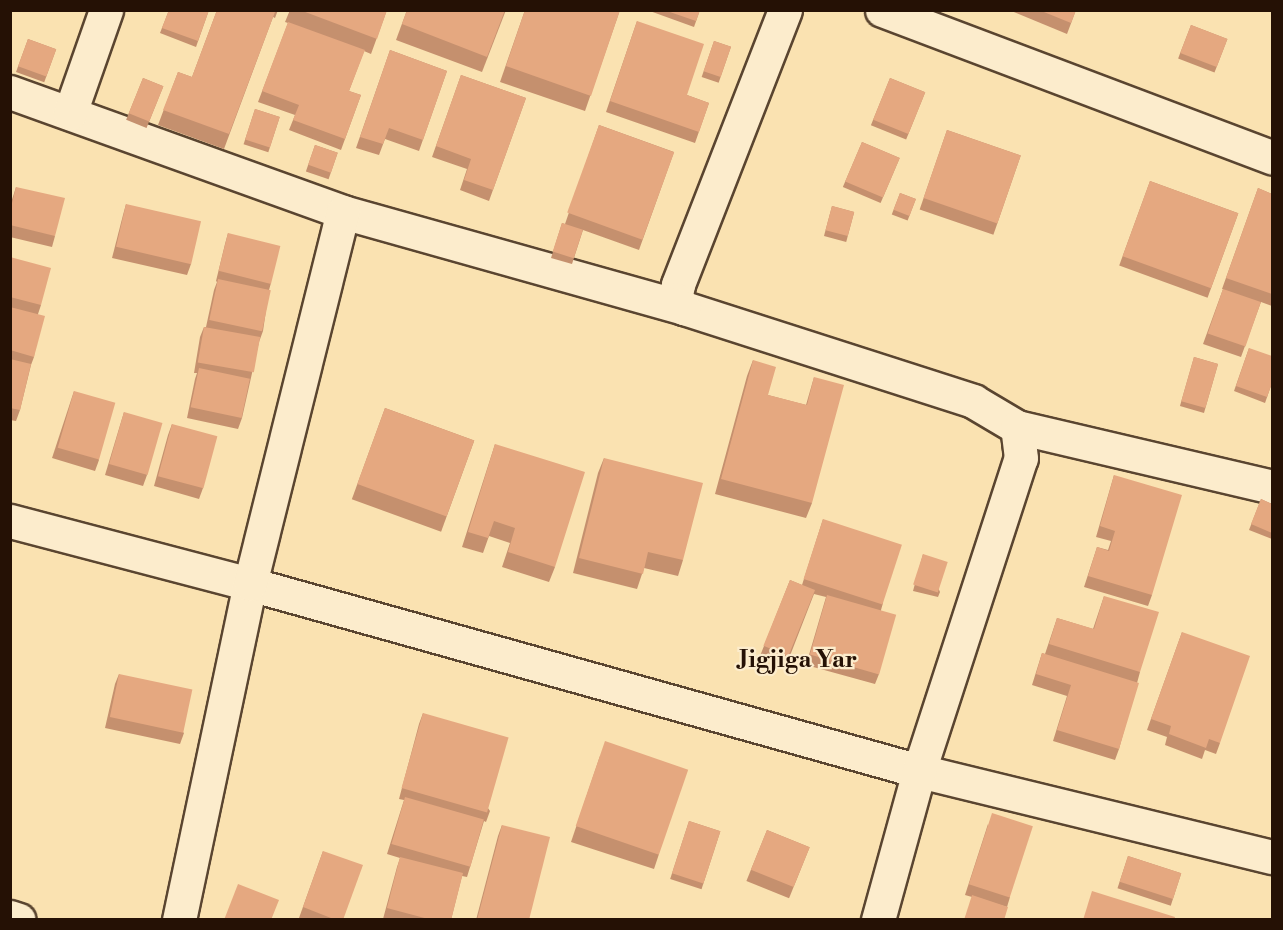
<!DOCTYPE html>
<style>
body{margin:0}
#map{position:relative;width:1283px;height:930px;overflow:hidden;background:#fae2b1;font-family:"Libre Bodoni",serif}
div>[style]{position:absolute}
.roads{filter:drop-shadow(2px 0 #5a4530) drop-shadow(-2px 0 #5a4530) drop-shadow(0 2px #5a4530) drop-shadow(0 -2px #5a4530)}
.minor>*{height:33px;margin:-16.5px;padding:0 16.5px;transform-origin:16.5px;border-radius:16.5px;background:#fceccc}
.wall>*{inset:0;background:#c5906e;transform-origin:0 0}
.building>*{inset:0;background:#e5a880;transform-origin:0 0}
span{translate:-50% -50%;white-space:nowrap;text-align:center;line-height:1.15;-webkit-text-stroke:4.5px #fceccc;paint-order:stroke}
.district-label{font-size:24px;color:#251105;font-weight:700}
.frame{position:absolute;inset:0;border:12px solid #251105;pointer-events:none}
</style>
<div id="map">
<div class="roads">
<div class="minor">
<i style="left:785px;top:10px;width:295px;rotate:111.3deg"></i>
<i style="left:678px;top:285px;width:14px;rotate:102deg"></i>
<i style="left:675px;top:299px;width:13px;rotate:45deg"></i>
<i style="left:684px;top:308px;width:304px;rotate:17.8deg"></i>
<i style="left:973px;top:401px;width:51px;rotate:30.6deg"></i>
<i style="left:1017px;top:427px;width:262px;rotate:13.2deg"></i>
<i style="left:882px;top:10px;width:417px;rotate:20.7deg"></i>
<i style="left:10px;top:92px;width:354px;rotate:19.8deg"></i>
<i style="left:343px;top:212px;width:354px;rotate:15.7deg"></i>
<i style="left:70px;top:113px;width:109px;rotate:-70.7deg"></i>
<i style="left:10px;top:521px;width:248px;rotate:14.7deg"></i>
<i style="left:250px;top:584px;width:695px;rotate:15.62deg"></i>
<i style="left:919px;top:771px;width:363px;rotate:13.7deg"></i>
<i style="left:10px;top:917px;width:9px;rotate:18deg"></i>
<i style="left:179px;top:920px;width:343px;rotate:-78.1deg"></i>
<i style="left:250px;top:584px;width:383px;rotate:-76deg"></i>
<i style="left:878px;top:920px;width:155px;rotate:-74.6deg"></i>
<i style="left:919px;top:771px;width:329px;rotate:-72deg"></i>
<i style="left:1021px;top:458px;width:31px;rotate:-97deg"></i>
</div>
</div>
<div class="wall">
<i style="clip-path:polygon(169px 10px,209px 10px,196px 47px,160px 33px)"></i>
<i style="clip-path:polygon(217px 10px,278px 10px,275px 18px,273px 17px,224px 149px,158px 125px,178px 72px,192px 77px)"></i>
<i style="clip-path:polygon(290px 10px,387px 10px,371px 54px,364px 51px,349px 91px,361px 95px,341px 150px,289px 130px,295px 115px,258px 102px,288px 23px,285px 22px)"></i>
<i style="clip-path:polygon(407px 10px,506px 10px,482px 72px,396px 40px)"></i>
<i style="clip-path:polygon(525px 10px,620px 10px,585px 111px,500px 82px)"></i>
<i style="clip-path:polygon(647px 10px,700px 10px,694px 27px)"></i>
<i style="clip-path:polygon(1009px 10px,1076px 10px,1067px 34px)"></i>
<i style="clip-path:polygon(637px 21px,687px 95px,709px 103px,695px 143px,606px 112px)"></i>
<i style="left:1191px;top:25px;width:39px;height:36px;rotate:21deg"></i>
<i style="left:28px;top:39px;width:30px;height:35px;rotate:20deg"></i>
<i style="left:714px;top:41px;width:18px;height:38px;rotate:19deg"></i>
<i style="clip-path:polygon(390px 50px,447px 71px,419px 151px,385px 139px,379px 155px,356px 148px)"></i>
<i style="clip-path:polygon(461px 75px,526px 98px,489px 201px,460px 190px,467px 169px,432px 157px)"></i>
<i style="left:143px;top:78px;width:22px;height:45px;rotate:22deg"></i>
<i style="left:890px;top:78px;width:38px;height:51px;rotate:22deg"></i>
<i style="left:255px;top:109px;width:26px;height:37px;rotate:18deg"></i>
<i style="clip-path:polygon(599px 125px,674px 152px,639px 250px,583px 230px,572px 264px,551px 258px,562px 223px,565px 224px)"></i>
<i style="left:947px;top:130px;width:78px;height:84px;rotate:19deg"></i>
<i style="left:862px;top:142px;width:41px;height:49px;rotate:23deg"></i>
<i style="left:315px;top:145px;width:24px;height:28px;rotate:19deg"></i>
<i style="left:1150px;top:181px;width:94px;height:90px;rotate:20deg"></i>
<i style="clip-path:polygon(16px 187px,55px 236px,52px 247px,10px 237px,10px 206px)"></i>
<i style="clip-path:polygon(1258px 188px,1272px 194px,1272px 306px,1261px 302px,1241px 357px,1203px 344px,1223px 289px,1222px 289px)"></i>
<i style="left:900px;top:193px;width:17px;height:23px;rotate:21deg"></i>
<i style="clip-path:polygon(126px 204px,191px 264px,187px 275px,112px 258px,123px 215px)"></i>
<i style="left:832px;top:206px;width:23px;height:31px;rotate:15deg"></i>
<i style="clip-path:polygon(228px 233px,271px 283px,269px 290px,263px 331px,259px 342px,242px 418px,238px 429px,187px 418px,195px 379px,197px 373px,194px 373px,200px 337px,204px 327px,206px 327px,214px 290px,217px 282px,216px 281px,225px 244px)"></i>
<i style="clip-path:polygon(10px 257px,41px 305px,38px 314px,34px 357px,31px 365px,20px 410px,16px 421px,10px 420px)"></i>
<i style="clip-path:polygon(1249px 348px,1272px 383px,1265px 403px,1234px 391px)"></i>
<i style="left:1194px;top:357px;width:25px;height:51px;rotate:16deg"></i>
<i style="clip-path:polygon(753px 360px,768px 395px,806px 405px,814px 377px,812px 503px,806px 518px,715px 494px,747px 376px)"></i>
<i style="clip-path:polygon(74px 391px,99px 460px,95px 471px,52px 458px)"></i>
<i style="left:385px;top:408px;width:95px;height:97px;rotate:20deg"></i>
<i style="clip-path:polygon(124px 412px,147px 475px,143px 486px,105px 475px)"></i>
<i style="clip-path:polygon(172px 424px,203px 488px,199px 499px,154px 486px,168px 435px)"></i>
<i style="clip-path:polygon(495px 444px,555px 567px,549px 582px,502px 567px,510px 543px,489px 536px,483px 553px,462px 547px)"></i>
<i style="clip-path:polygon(604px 458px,683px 560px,678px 576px,644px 568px,637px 589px,573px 573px,598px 473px)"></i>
<i style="clip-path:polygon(1114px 475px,1152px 595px,1148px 606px,1084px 587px,1097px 547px,1108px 550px,1111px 541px,1096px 537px)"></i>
<i style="clip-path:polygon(1261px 499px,1272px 504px,1272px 539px,1249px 530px)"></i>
<i style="clip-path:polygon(823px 519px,883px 603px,881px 610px,879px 674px,875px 684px,806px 665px,826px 597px,814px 594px,786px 666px,760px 656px,790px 580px,802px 585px)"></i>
<i style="clip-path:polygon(923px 554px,940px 592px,938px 597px,913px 591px)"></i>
<i style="clip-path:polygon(1104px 596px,1140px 672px,1119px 749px,1115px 760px,1053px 741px,1067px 696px,1032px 685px,1042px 653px,1045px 654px,1057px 618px,1093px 629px)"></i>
<i style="clip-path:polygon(1182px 632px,1220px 743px,1216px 754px,1205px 750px,1202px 759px,1165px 745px,1167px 737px,1147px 730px)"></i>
<i style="clip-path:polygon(119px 674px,184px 733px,180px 744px,105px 728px,115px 684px)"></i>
<i style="clip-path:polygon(423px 713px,490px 811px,486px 822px,484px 821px,467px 877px,462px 876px,451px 920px,387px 920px,383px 919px,397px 867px,400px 858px,387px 854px,404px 800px,399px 799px,419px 724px)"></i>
<i style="clip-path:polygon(600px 756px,659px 854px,654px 869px,571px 842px)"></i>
<i style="left:689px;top:821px;width:33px;height:61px;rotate:18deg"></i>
<i style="clip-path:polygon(988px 824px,1010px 897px,1007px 907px,965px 895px)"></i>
<i style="clip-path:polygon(502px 825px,529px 920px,476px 920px,498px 836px)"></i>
<i style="left:767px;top:830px;width:46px;height:55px;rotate:22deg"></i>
<i style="clip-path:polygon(323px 851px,343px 920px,303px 920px,299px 918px)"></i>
<i style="left:1128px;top:856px;width:56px;height:34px;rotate:18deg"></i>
</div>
<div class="building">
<i style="clip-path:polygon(169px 10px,209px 10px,198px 41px,162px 28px)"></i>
<i style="clip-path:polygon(217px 10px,272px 10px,275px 12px,229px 134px,163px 110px,178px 72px,192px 77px)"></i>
<i style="clip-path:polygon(300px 10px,387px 10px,377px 39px)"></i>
<i style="clip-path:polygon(407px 10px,505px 10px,487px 57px,402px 24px)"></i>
<i style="clip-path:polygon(525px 10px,620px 10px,591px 96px,506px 66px)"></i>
<i style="clip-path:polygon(664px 10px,700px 10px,696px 21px)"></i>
<i style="clip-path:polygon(1039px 10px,1076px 10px,1071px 23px)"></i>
<i style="clip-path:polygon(637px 21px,704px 44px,687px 95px,709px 103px,699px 132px,610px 101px)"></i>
<i style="clip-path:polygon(288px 22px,365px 50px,349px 91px,361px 95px,345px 139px,293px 120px,299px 105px,262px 91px)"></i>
<i style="left:1191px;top:25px;width:39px;height:30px;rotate:21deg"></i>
<i style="left:28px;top:39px;width:30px;height:29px;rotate:20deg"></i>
<i style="left:714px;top:41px;width:18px;height:32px;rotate:19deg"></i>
<i style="clip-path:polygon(390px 50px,447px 71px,423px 140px,389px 128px,383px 144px,360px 137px)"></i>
<i style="clip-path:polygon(461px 75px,526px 98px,493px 190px,464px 180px,471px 159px,436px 146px)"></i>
<i style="left:143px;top:78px;width:22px;height:38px;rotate:22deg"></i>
<i style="left:890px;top:78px;width:38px;height:45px;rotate:22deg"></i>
<i style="left:255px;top:109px;width:26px;height:32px;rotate:18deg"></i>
<i style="left:599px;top:125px;width:80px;height:93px;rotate:20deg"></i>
<i style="left:947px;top:130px;width:78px;height:72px;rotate:19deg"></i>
<i style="left:862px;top:142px;width:41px;height:43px;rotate:23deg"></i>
<i style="left:315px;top:145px;width:24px;height:21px;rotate:19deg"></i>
<i style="left:1150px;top:181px;width:94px;height:80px;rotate:20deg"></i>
<i style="clip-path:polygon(16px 187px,65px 198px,55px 236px,10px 225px,10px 211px)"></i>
<i style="clip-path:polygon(1258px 188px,1272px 194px,1272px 294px,1226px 278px)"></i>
<i style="left:900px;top:193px;width:17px;height:18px;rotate:21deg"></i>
<i style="left:126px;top:204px;width:77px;height:44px;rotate:13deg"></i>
<i style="left:832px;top:206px;width:23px;height:25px;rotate:15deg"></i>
<i style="left:562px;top:223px;width:22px;height:30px;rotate:18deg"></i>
<i style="left:228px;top:233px;width:54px;height:39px;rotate:14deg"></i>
<i style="clip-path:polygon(10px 257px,51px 268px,41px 305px,10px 297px)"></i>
<i style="left:218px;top:279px;width:54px;height:42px;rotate:12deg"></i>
<i style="left:1223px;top:289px;width:40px;height:47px;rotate:19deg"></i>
<i style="clip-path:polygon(10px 307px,45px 316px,34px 357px,10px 350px)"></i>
<i style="left:204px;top:327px;width:57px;height:36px;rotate:10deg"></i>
<i style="clip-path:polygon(1249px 348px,1272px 356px,1272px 383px,1267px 397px,1236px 386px)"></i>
<i style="left:1194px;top:357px;width:25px;height:46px;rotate:16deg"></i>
<i style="clip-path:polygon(10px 359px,31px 364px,20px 410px,10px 408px)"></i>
<i style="clip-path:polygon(753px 360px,776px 367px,768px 395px,807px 405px,814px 377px,844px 385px,812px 503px,721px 479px)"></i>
<i style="left:199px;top:368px;width:52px;height:40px;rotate:12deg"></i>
<i style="left:74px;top:391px;width:43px;height:59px;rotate:16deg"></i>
<i style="left:385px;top:408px;width:95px;height:81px;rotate:20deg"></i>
<i style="left:124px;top:412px;width:40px;height:54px;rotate:16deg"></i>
<i style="left:172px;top:424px;width:47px;height:54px;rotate:15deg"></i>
<i style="clip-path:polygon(495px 444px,585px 472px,555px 567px,508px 552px,515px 528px,494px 521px,488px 538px,468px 532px)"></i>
<i style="clip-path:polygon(604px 458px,703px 483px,683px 560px,648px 552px,643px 574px,579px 558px)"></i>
<i style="clip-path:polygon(1114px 475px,1182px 495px,1152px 595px,1088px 576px,1097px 547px,1109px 551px,1115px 531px,1100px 526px)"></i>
<i style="clip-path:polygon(1261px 499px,1272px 504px,1272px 533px,1251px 524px)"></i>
<i style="left:823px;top:519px;width:83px;height:63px;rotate:18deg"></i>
<i style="left:923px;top:554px;width:26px;height:32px;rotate:18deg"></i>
<i style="left:790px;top:580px;width:27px;height:71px;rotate:22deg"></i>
<i style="left:827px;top:595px;width:72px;height:62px;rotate:16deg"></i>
<i style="clip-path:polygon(1104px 596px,1159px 612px,1140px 672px,1049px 644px,1057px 618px,1094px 629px)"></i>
<i style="clip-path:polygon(1182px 632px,1250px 656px,1220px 743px,1209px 739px,1206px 748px,1169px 734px,1171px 726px,1151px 719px)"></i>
<i style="clip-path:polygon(1042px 653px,1139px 683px,1119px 749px,1057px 730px,1071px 685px,1036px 674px)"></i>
<i style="left:119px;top:674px;width:75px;height:44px;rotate:12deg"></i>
<i style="left:423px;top:713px;width:89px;height:78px;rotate:16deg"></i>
<i style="left:605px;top:741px;width:88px;height:90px;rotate:19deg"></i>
<i style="left:405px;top:797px;width:82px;height:49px;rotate:16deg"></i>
<i style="left:992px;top:813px;width:43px;height:75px;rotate:18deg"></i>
<i style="left:689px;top:821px;width:33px;height:55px;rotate:18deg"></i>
<i style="clip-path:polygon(502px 825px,550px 837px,529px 920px,477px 920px)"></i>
<i style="left:767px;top:830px;width:46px;height:43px;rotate:22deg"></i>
<i style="clip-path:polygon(323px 851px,363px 865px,343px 920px,336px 920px,303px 907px)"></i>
<i style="left:1128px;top:856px;width:56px;height:27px;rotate:18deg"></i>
<i style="clip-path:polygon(400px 857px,463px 873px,451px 920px,432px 920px,387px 908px)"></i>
<i style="clip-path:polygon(238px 884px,279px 900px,271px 920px,224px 920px)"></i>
<i style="clip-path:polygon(1092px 891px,1175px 917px,1174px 920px,1083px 920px)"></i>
<i style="clip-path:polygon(972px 895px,1008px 907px,1004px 920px,964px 920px)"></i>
</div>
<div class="district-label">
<span style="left:798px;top:661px">Jigjiga Yar</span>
</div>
<div class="frame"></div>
</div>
